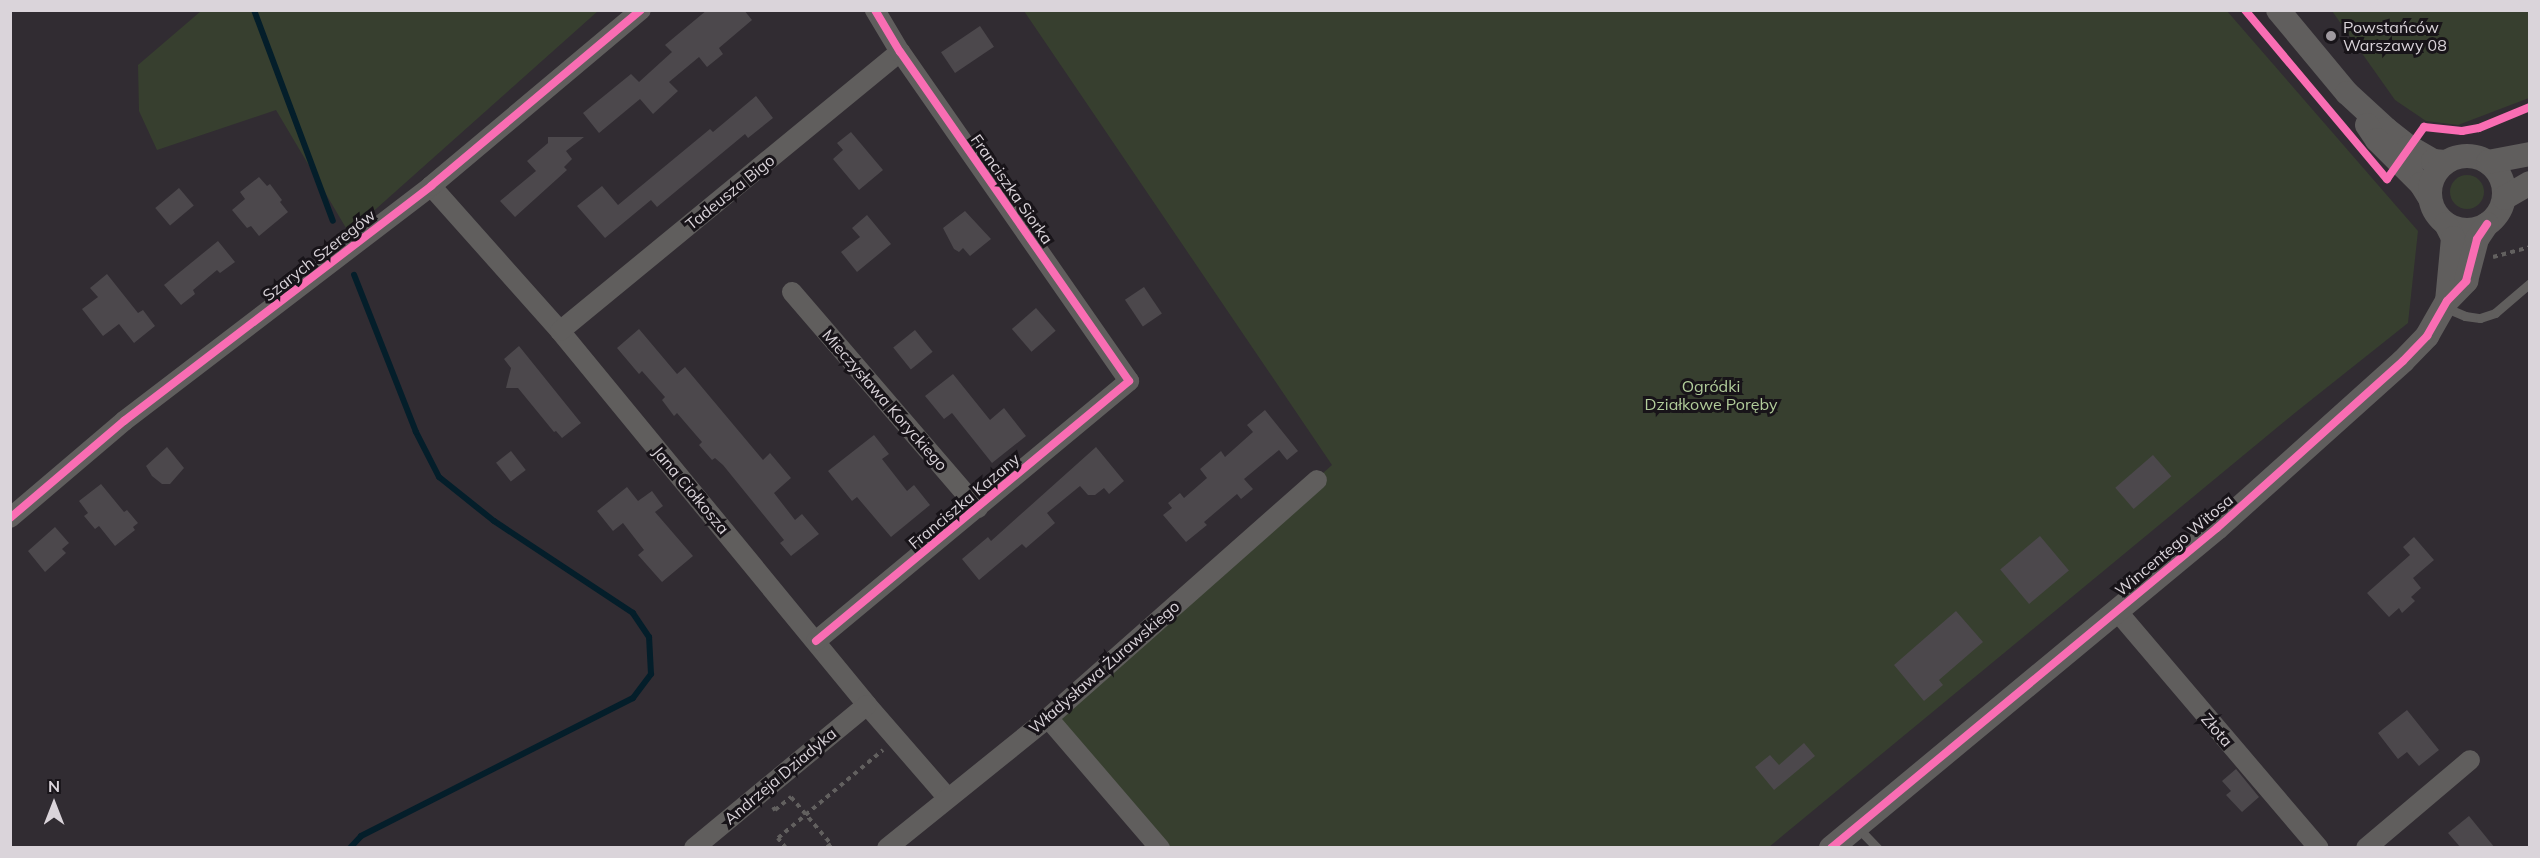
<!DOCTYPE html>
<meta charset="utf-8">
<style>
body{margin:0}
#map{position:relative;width:2540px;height:858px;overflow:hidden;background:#312c32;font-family:Mulish,sans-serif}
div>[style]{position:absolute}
.green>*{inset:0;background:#373f2f}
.round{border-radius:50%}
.stream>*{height:6px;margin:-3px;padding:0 3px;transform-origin:3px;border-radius:3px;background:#041e2a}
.building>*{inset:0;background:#4c484c;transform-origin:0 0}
.path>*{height:4px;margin-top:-2px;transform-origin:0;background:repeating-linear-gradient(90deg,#62605f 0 4.5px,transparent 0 9px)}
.service>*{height:9px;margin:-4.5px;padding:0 4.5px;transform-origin:4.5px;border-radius:4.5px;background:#605e5d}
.minor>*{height:20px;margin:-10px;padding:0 10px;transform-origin:10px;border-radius:10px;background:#605e5d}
.tertiary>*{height:24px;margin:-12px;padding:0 12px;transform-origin:12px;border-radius:12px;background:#605e5d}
.tertiary>.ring{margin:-12px;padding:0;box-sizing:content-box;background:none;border:24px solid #605e5d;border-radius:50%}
.cycleway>*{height:8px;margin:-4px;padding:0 4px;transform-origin:4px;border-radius:4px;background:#f96db3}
.dots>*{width:16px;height:16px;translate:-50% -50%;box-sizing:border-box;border:3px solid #181419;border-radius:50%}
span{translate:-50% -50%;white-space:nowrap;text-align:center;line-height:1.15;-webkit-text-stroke:6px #181419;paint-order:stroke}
.poi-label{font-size:16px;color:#dad4da}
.left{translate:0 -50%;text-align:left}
.street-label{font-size:16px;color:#dad4da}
.park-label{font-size:16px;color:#b1cc9a}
.frame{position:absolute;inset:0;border:12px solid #dad4da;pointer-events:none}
.north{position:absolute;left:24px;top:774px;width:60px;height:60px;-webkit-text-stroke:4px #181419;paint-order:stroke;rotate:0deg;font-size:16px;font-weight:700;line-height:24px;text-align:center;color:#dad4da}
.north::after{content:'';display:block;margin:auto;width:21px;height:27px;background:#dad4da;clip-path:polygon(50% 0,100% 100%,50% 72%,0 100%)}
</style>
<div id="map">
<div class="green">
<i style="clip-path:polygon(201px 11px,201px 10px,598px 11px,349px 233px,276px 110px,157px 150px,139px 111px,138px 65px)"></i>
<i style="clip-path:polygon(1024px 11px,2227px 11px,2418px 231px,2408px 323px,2296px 412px,1769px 847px,1160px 847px,1048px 718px,1332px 465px)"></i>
<i style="clip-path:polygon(2332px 11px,2529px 11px,2529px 98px,2458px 125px,2426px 121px,2395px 100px)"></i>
<i class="round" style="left:2450px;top:175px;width:34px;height:34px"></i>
</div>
<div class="stream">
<i style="left:254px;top:10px;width:225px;rotate:69.5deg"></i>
<i style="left:350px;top:848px;width:16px;rotate:-47deg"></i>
<i style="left:361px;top:836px;width:305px;rotate:-26.9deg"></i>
<i style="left:633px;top:698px;width:30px;rotate:-53deg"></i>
<i style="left:651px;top:674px;width:37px;rotate:-93deg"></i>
<i style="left:649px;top:637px;width:29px;rotate:-124deg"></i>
<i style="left:633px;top:613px;width:167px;rotate:-146.5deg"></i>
<i style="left:494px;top:521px;width:70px;rotate:-141.3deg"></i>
<i style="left:439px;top:477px;width:51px;rotate:-117.1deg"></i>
<i style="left:416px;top:432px;width:169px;rotate:-111.5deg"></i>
</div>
<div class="building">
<i style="clip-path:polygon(707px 10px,744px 10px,752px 20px,719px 48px,723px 54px,707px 67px,699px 57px,669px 82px,678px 91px,653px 114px,640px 99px,599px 133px,583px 113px,631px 74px,639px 82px,672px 52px,665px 45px)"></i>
<i style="left:980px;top:26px;width:25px;height:47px;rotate:56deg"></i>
<i style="clip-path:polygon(756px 96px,773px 118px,748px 138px,745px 134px,657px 207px,651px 200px,605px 238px,577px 206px,602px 186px,618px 205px,710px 129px,713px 132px)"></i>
<i style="clip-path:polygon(851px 132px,883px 170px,859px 190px,833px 159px,843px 150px,837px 143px)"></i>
<i style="clip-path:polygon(548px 137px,584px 137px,566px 151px,572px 159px,564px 167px,567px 170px,515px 217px,500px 201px,536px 171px,527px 161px,548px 143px)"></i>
<i style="clip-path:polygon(259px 177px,267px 186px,270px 184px,282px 200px,280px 202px,288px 212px,259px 236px,251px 226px,247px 228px,232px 210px,245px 199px,240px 192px)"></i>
<i style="left:179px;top:188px;width:23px;height:31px;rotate:50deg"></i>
<i style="clip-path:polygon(965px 211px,991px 239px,970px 256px,963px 248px,959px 252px,954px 249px,943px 228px)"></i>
<i style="clip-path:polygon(867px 215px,891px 244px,857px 272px,841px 252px,860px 237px,852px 228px)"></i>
<i style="clip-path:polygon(218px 241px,235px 262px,220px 273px,217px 270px,193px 290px,195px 294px,181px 305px,164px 285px)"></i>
<i style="clip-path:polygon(107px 274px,138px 313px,143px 310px,155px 326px,134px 343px,119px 324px,103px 336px,82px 309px,98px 297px,90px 288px)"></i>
<i style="left:1144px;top:287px;width:32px;height:23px;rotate:56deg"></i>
<i style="left:1036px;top:308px;width:30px;height:32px;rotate:49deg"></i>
<i style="clip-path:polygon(639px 329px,677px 374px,685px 367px,763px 460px,770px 453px,791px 478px,774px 493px,795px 520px,802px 514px,819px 534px,791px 556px,780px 543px,784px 540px,723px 465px,715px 458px,712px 460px,699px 445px,702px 442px,689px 427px,677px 413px,674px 416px,662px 400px,665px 397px,642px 371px,639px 374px,617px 348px)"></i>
<i style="left:915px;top:330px;width:28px;height:28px;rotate:51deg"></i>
<i style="clip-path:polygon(519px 346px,581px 423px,562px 438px,556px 431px,554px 432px,518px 388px,506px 388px,511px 368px,504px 359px)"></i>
<i style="clip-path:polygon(953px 374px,990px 420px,1004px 408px,1026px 436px,992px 463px,952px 413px,944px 419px,925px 396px)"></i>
<i style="clip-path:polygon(1265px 410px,1298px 451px,1287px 460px,1279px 450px,1244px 479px,1253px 489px,1241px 499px,1237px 494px,1204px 522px,1207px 525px,1186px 542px,1163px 515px,1172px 508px,1168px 503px,1180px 493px,1184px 498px,1207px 478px,1200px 469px,1221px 451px,1225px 457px,1253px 432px,1247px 425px)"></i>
<i style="clip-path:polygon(874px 435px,889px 454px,882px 459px,907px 491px,914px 485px,930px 505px,891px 537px,857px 497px,852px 501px,828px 471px)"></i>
<i style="clip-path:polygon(167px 447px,184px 468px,170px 484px,162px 484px,152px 476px,146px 466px)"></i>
<i style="clip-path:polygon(1096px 447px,1124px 481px,1109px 494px,1104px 488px,1095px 495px,1088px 495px,1080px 486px,1047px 513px,1055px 523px,1026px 548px,1022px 544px,979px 580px,962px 559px,988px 537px,991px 541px)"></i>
<i style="left:511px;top:451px;width:24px;height:19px;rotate:52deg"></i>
<i style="left:2153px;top:455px;width:28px;height:50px;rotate:49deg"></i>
<i style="clip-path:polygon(101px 484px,124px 512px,127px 510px,138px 523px,133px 527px,135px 530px,115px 546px,99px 526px,95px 529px,84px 516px,88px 513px,79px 501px)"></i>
<i style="clip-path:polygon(627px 487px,638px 501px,652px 491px,663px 506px,655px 512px,693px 556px,662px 582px,638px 555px,644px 550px,623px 523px,613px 531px,597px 511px)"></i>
<i style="clip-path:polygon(55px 527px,69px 543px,62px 549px,66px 553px,45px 572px,28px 551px)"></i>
<i style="left:2040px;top:536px;width:45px;height:52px;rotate:50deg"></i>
<i style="clip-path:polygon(2414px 537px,2434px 560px,2413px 578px,2421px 588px,2411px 597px,2415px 601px,2402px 613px,2399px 608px,2389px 617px,2367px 593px,2410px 555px,2403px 547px)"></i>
<i style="clip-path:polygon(1956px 611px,1983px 642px,1939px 680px,1943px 685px,1924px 701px,1894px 665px)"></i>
<i style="clip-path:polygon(2407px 710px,2439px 750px,2419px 766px,2407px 752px,2398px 759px,2378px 733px)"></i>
<i style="clip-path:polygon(1804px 743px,1815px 756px,1774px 790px,1755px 767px,1770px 755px,1779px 765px)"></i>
<i style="clip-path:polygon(2236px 769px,2259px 797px,2242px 812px,2226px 795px,2231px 791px,2222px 781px)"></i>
<i style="clip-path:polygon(2469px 816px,2495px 848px,2461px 848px,2448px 833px)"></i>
</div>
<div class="path">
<i style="left:2493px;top:257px;width:38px;rotate:-15deg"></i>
<i style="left:773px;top:807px;width:4px;rotate:56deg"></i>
<i style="left:775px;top:810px;width:21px;rotate:-39deg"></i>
<i style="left:791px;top:797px;width:62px;rotate:49.6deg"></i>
<i style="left:831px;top:844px;width:6px;rotate:141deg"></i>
<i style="left:786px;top:848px;width:13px;rotate:-129deg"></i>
<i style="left:778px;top:838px;width:137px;rotate:-40deg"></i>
</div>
<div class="service">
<i style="left:2444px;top:307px;width:23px;rotate:23deg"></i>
<i style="left:2465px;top:316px;width:15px;rotate:8deg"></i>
<i style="left:2480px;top:318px;width:16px;rotate:-18deg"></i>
<i style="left:2495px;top:313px;width:46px;rotate:-40.6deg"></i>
<i style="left:1858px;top:828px;width:28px;rotate:46deg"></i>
</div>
<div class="minor">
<i style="left:431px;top:186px;width:194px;rotate:48.3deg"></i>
<i style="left:560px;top:331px;width:484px;rotate:50.6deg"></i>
<i style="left:867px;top:705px;width:122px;rotate:49deg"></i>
<i style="left:792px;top:292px;width:285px;rotate:49.3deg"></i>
<i style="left:560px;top:331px;width:440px;rotate:-39.4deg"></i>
<i style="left:10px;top:518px;width:150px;rotate:-40.4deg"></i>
<i style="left:124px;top:421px;width:387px;rotate:-37.4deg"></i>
<i style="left:431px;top:186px;width:274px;rotate:-40deg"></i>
<i style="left:2117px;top:611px;width:311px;rotate:49.6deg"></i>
<i style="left:816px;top:641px;width:407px;rotate:-39.7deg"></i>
<i style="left:1129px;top:381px;width:401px;rotate:-124.8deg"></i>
<i style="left:900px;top:52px;width:49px;rotate:-120.8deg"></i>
<i style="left:1048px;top:718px;width:172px;rotate:49.3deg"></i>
<i style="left:694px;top:848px;width:224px;rotate:-39.6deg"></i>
<i style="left:887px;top:848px;width:207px;rotate:-38.9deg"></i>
<i style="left:1048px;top:718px;width:359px;rotate:-41.5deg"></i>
<i style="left:2366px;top:848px;width:136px;rotate:-40.2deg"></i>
</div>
<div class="tertiary">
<i style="left:2278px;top:10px;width:108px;rotate:50.3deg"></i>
<i style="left:2347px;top:93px;width:53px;rotate:42.7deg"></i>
<i style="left:2386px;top:129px;width:29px;rotate:38deg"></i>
<i style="left:2409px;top:147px;width:28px;rotate:30deg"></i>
<i style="left:2433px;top:161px;width:12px;rotate:5deg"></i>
<i style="left:2367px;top:125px;width:18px;rotate:56deg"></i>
<i style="left:2377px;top:140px;width:62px;rotate:45deg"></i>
<i style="left:2421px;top:184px;width:15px;rotate:58deg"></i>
<i class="ring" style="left:2430px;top:156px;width:50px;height:50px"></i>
<i style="left:2488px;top:162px;width:43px;rotate:-10.8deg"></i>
<i style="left:2504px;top:198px;width:30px;rotate:-30deg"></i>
<i style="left:2446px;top:224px;width:16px;rotate:63deg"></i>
<i style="left:2453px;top:238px;width:63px;rotate:95.4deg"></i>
<i style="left:1831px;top:848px;width:501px;rotate:-39.66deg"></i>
<i style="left:2217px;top:528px;width:250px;rotate:-41.9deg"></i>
<i style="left:2403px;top:361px;width:35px;rotate:-46deg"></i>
<i style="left:2427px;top:336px;width:40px;rotate:-60.3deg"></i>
<i style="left:2447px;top:301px;width:28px;rotate:-46deg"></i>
<i style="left:2466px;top:281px;width:43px;rotate:-75.3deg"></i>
<i style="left:2477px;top:239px;width:18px;rotate:-56deg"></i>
</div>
<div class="cycleway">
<i style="left:2245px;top:10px;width:221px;rotate:50deg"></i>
<i style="left:2387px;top:179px;width:64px;rotate:-54.6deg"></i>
<i style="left:2424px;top:127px;width:38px;rotate:6deg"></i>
<i style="left:2462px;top:131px;width:17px;rotate:-10deg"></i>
<i style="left:2479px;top:128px;width:55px;rotate:-22.4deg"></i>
<i style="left:10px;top:518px;width:150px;rotate:-40.4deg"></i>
<i style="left:124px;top:421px;width:387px;rotate:-37.4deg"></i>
<i style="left:431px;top:186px;width:274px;rotate:-40deg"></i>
<i style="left:816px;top:641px;width:407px;rotate:-39.7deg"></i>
<i style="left:1129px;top:381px;width:401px;rotate:-124.8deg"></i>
<i style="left:900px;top:52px;width:49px;rotate:-120.8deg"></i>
<i style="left:1831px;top:848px;width:501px;rotate:-39.66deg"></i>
<i style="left:2217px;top:528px;width:250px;rotate:-41.9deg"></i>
<i style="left:2403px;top:361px;width:35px;rotate:-46deg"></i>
<i style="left:2427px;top:336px;width:40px;rotate:-60.3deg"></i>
<i style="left:2447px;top:301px;width:28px;rotate:-46deg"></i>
<i style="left:2466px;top:281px;width:43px;rotate:-75.3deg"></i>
<i style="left:2477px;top:239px;width:18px;rotate:-56deg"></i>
</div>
<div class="dots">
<i style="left:2331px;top:36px;background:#9f999f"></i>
</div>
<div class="poi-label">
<span class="left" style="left:2343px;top:36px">Powstańców<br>Warszawy 08</span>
</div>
<div class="street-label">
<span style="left:1012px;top:189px;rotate:55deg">Franciszka Siorka</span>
<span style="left:730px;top:192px;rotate:-39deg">Tadeusza Bigo</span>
<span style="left:319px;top:255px;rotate:-38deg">Szarych Szeregów</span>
<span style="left:885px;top:400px;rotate:49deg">Mieczysława Koryckiego</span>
<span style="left:691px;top:490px;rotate:50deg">Jana Ciołkosza</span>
<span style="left:964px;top:501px;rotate:-40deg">Franciszka Kazany</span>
<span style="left:2174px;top:545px;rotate:-40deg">Wincentego Witosa</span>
<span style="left:1104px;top:667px;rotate:-41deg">Władysława Żurawskiego</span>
<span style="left:2217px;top:730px;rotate:49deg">Złota</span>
<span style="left:780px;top:776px;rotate:-40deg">Andrzeja Dziadyka</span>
</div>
<div class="park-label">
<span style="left:1711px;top:395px">Ogródki<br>Działkowe Poręby</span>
</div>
<div class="frame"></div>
<div class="north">N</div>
</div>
